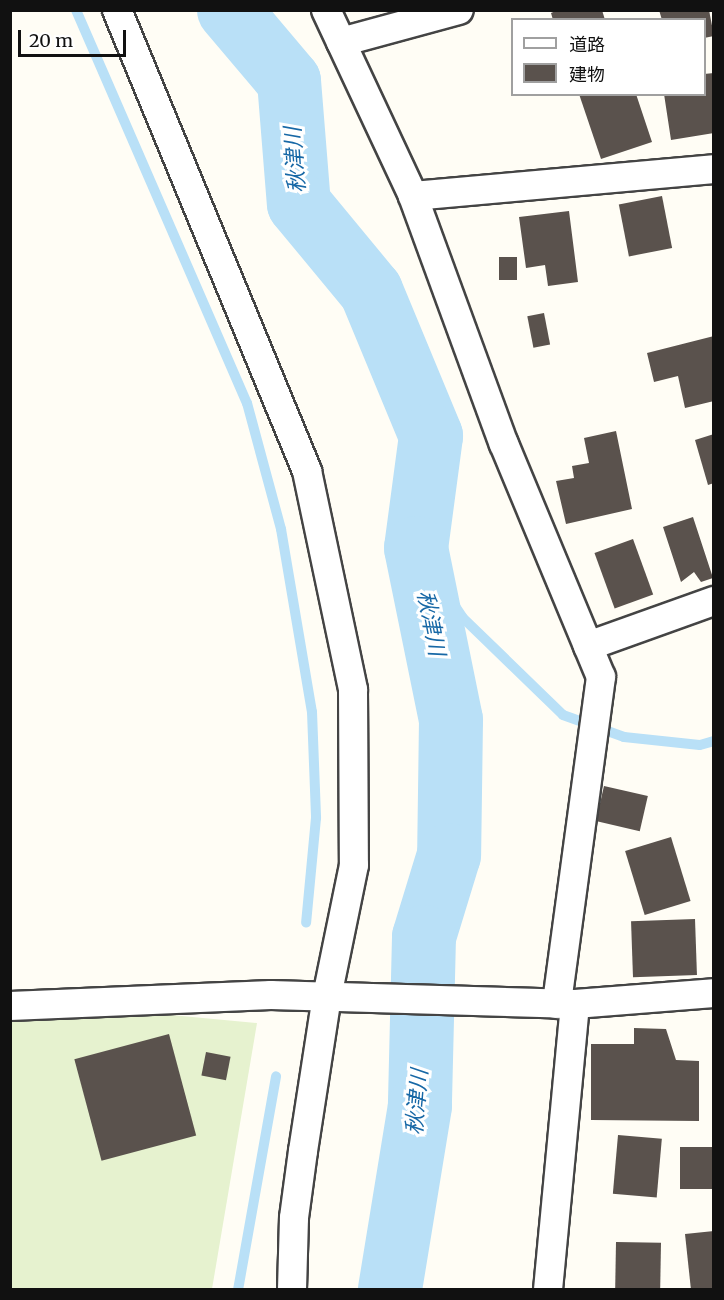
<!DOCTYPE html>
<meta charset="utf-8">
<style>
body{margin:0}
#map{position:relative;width:724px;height:1300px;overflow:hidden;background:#fffdf5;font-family:Merriweather,"Noto Sans JP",serif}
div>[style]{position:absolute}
.pitch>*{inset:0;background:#e6f2cf}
.stream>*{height:10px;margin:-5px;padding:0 5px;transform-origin:5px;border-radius:5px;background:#b9e0f7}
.river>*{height:64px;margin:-32px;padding:0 32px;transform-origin:32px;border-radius:32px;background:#b9e0f7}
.building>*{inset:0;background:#5a524d;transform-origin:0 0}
.roads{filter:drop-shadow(2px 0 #444) drop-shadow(-2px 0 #444) drop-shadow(0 2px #444) drop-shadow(0 -2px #444)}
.street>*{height:28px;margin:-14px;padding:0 14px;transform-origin:14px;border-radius:14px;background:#fff}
span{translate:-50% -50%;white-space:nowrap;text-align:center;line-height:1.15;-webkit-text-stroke:6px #fff;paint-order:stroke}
.water-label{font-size:22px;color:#1768a6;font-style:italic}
.frame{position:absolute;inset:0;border:12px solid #111;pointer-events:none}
.legend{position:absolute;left:511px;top:18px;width:195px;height:78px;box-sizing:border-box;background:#fff;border:2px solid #a0a0a0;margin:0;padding:8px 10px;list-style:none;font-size:18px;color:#111}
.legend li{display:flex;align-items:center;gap:12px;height:30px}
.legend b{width:30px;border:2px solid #a0a0a0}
.scale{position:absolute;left:18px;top:30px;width:108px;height:27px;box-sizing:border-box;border:3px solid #111;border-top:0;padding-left:8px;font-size:18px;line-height:21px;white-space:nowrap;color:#111;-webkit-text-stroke:4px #fff;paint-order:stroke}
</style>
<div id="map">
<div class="pitch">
<i style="clip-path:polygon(171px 1015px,257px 1023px,212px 1289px,11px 1290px,11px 1021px)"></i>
</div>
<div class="stream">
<i style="left:76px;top:10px;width:429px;rotate:66.5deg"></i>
<i style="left:247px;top:403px;width:131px;rotate:74.9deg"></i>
<i style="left:281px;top:529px;width:186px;rotate:80.4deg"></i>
<i style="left:312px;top:712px;width:106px;rotate:87.8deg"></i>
<i style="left:316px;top:818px;width:105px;rotate:95.4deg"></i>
<i style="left:416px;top:548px;width:84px;rotate:56.1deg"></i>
<i style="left:463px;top:618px;width:139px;rotate:44.1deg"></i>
<i style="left:563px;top:715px;width:65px;rotate:19.8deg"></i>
<i style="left:624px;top:737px;width:76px;rotate:6deg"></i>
<i style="left:700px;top:745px;width:15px;rotate:-16deg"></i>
<i style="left:238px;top:1290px;width:217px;rotate:-79.9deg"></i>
</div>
<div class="river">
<i style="left:229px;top:10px;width:93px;rotate:49.8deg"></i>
<i style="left:289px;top:81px;width:123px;rotate:85.4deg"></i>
<i style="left:299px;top:204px;width:113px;rotate:50.4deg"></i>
<i style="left:371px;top:291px;width:157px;rotate:67.5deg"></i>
<i style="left:431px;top:436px;width:113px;rotate:97.6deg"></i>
<i style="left:416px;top:548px;width:176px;rotate:78.5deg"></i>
<i style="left:451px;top:720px;width:135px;rotate:90.8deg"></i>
<i style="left:449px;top:855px;width:86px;rotate:107deg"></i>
<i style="left:424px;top:937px;width:169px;rotate:91.4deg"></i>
<i style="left:420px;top:1106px;width:186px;rotate:99.3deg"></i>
</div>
<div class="building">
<i style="clip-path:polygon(558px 10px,602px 10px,605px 20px,553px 20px,551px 13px)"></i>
<i style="clip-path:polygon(659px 10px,709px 10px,714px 36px,704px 38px,704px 20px,662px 20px)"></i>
<i style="clip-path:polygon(714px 73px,714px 133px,671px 140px,664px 94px,704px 94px,704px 74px)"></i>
<i style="clip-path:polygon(579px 94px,636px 94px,652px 142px,601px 159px)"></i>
<i style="left:662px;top:196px;width:53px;height:44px;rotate:79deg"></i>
<i style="clip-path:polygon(569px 211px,578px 282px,548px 286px,545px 265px,526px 268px,519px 217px)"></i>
<i style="left:499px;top:257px;width:18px;height:23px"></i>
<i style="left:544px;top:313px;width:32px;height:17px;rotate:79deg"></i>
<i style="clip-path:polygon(714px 336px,714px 401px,685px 408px,678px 376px,654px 382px,647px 353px)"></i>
<i style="clip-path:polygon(616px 431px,632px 509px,566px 524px,556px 481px,574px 478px,572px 466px,589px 463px,584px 438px)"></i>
<i style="clip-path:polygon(714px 434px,714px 483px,708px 485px,695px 440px)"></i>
<i style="clip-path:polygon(693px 517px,713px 578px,701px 582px,694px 572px,681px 582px,663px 527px)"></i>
<i style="left:633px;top:539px;width:59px;height:41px;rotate:70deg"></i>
<i style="left:604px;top:786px;width:45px;height:36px;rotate:13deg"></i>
<i style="left:671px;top:837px;width:67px;height:48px;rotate:73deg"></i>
<i style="left:695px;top:919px;width:56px;height:64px;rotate:88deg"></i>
<i style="clip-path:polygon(634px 1028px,666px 1029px,676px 1060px,699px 1061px,699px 1121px,591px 1120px,591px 1044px,634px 1044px)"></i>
<i style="left:169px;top:1034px;width:105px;height:98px;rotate:75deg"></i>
<i style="left:206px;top:1052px;width:25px;height:24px;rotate:11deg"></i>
<i style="left:618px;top:1135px;width:44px;height:59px;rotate:5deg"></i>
<i style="left:714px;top:1147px;width:42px;height:34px;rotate:90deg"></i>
<i style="clip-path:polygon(714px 1231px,714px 1290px,691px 1290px,685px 1234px)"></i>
<i style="left:616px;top:1242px;width:45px;height:48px;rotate:1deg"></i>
</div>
<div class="roads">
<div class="street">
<i style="left:117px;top:10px;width:499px;rotate:67.6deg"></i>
<i style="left:307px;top:471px;width:224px;rotate:78.1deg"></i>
<i style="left:353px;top:690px;width:175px;rotate:89.7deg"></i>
<i style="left:354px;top:865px;width:134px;rotate:101.6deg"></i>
<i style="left:327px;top:996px;width:157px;rotate:98.8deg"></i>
<i style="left:303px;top:1151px;width:68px;rotate:97.7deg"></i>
<i style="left:294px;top:1218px;width:72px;rotate:91.6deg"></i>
<i style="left:326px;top:10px;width:205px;rotate:64.9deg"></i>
<i style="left:413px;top:196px;width:264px;rotate:69.9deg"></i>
<i style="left:504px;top:444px;width:252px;rotate:67.4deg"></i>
<i style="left:601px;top:677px;width:330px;rotate:97.7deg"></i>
<i style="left:341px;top:42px;width:122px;rotate:-15.2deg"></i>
<i style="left:413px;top:196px;width:302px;rotate:-5.1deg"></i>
<i style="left:588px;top:646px;width:134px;rotate:-19.7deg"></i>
<i style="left:10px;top:1006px;width:261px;rotate:-2.4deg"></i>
<i style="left:271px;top:995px;width:304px;rotate:1.7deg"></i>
<i style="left:575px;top:1004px;width:139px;rotate:-4.5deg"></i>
<i style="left:548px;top:1290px;width:287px;rotate:-84.6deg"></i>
</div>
</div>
<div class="water-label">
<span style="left:295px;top:160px;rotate:-94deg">秋津川</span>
<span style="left:431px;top:623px;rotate:79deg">秋津川</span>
<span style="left:417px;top:1102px;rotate:-85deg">秋津川</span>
</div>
<div class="frame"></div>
<ul class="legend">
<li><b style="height:8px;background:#fff"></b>道路</li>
<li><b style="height:16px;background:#5a524d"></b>建物</li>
</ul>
<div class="scale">20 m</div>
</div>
